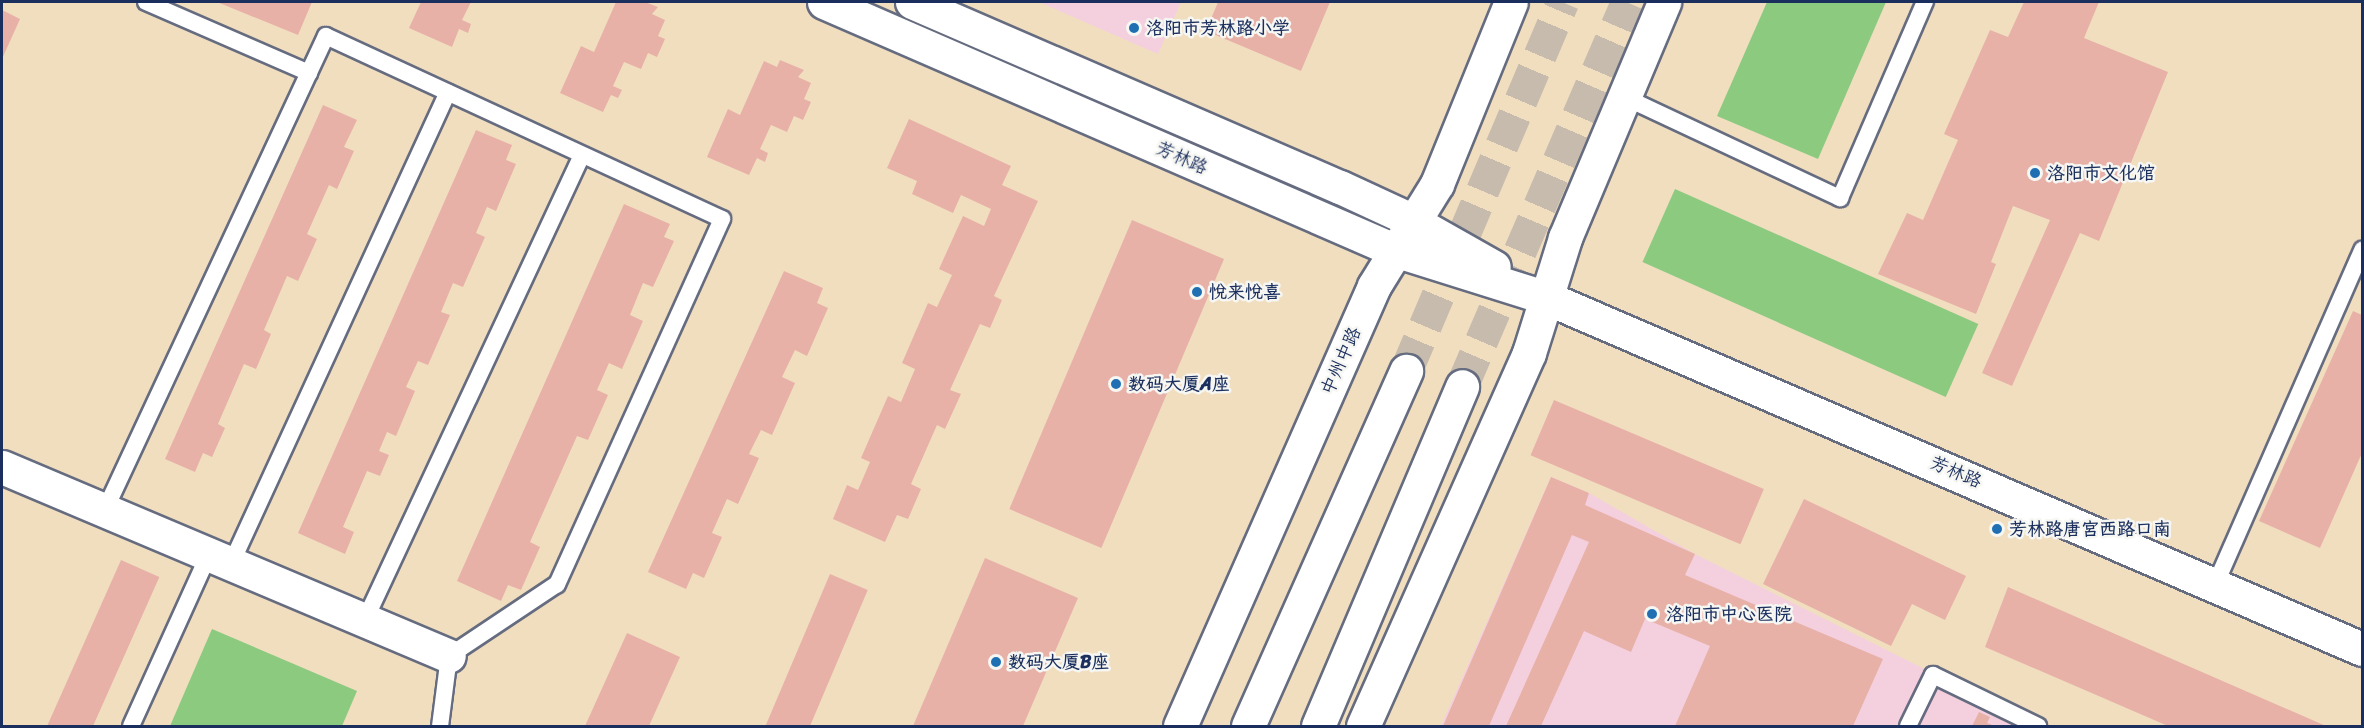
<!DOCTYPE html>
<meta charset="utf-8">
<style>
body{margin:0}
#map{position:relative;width:2364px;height:728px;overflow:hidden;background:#f1debf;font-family:Sriracha,"LXGW WenKai TC",sans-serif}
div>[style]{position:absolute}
.built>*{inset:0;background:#f4cfde}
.green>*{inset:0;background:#8cca80;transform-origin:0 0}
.building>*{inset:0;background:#e8b1a8;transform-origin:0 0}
.primary-tunnel>*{height:33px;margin-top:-16.5px;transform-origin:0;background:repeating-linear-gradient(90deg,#c6bbac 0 33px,transparent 0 49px)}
.roads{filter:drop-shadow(2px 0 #666c80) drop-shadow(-2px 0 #666c80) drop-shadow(0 2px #666c80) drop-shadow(0 -2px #666c80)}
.lane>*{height:16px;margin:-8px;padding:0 8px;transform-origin:8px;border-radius:8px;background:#fff}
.street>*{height:33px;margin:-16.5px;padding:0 16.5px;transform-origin:16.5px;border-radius:16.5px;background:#fff}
.secondary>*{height:33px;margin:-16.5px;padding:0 16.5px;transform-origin:16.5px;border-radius:16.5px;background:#fff}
.primary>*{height:33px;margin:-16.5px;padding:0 16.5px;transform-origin:16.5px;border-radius:16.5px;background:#fff}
.dots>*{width:16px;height:16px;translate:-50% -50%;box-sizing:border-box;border:3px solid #f6f6f2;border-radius:50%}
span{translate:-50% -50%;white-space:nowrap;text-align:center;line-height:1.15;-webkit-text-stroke:5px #f6f6f2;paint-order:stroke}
.poi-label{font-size:18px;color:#1b2f5e;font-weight:700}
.left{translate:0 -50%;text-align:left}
.street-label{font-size:18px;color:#1b2f5e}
.frame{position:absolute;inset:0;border:3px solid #1b2f5e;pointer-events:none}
</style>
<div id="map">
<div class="built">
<i style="clip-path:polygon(1039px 2px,1181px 2px,1158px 54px)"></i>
<i style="clip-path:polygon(1551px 477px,1589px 493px,1695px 554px,2038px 726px,1441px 726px)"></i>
</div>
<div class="green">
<i style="clip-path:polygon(1767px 2px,1886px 2px,1818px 159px,1717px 116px)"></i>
<i style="left:1675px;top:189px;width:332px;height:80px;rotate:24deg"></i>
<i style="clip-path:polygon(212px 629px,357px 691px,342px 726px,170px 726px)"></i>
</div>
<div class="building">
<i style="clip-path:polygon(217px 2px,312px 2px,298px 35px)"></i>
<i style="clip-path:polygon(421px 2px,471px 2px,462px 20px,471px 24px,468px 33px,459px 29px,452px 47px,409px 28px)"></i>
<i style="clip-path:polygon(616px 2px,645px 2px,658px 7px,652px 14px,665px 20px,658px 36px,665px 39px,657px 57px,648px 53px,641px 69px,624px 62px,613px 86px,622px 90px,618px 98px,611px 95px,603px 112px,560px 93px,581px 46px,594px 52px)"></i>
<i style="clip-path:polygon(1218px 2px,1330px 2px,1301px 71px,1206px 31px)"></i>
<i style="clip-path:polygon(2024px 2px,2099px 2px,2084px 38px,2168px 72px,2099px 241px,2080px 233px,2012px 386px,1982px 373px,2050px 220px,2013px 206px,1991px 262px,1996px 264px,1976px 314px,1878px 274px,1907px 213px,1923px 220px,1958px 140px,1944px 134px,1990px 30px,2008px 37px)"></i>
<i style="clip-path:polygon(2px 10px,20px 19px,2px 59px)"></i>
<i style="clip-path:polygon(780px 60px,804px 70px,798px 77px,811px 83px,804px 99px,811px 102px,803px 120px,794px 116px,787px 132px,771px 125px,760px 149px,768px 153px,765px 162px,757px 158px,749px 175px,707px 157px,728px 109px,740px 115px,764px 61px,777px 67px)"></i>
<i style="clip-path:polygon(323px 105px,357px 120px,344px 147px,354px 151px,337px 189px,329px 185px,307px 234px,317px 239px,298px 281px,287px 276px,264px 330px,271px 334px,256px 369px,244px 364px,218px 424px,225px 428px,212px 457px,203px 453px,195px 472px,165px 459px)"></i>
<i style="clip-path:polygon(909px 119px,1011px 166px,1002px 185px,1038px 201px,994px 296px,1002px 300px,990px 328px,980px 324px,950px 390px,961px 394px,945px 429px,937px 425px,911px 484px,921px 489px,908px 519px,897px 515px,885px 542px,833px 519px,847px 485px,858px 490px,870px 462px,861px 458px,888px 396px,901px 402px,915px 369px,902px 363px,928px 303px,937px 307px,952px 275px,939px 269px,963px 216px,984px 226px,991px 209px,961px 195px,953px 213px,912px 194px,917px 181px,887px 168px)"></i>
<i style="clip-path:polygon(476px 130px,512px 145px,506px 160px,516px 164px,496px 211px,487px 207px,476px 233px,485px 237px,463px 287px,453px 283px,441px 312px,450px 315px,428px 365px,418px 361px,406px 387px,415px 391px,396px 436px,387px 432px,379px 451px,389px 455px,380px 476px,367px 471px,343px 527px,354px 532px,345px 554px,298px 533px)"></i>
<i style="clip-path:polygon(624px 204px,670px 224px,664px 237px,674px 241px,653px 287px,643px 283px,630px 315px,643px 321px,622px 369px,609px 363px,597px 390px,608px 395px,588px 440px,577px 436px,530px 542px,540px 547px,521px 590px,508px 585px,501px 601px,457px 581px)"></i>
<i style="left:1132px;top:220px;width:100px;height:314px;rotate:23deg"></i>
<i style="clip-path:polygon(784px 271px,823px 288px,817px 303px,828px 308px,807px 356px,795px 350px,782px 377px,795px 383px,772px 435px,761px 430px,749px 454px,759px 458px,738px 504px,727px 499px,712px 533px,722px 537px,704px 578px,693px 573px,686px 589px,648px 572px)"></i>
<i style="clip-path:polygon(2353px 311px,2362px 315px,2362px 453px,2320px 548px,2259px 521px)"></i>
<i style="left:1554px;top:400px;width:228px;height:60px;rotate:23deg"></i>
<i style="clip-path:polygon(1551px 477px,1589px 493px,1585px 505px,1695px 554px,1685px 575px,1883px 659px,1853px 726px,1675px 726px,1710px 646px,1645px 619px,1631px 652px,1584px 631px,1541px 726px,1506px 726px,1589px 542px,1572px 535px,1489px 726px,1443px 726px)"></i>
<i style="clip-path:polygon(1804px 499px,1966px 576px,1945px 620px,1912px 604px,1891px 646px,1763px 584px)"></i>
<i style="clip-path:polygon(985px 558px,1078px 598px,1023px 726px,913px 726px)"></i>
<i style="left:121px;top:560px;width:42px;height:183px;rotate:24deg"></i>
<i style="left:830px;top:574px;width:41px;height:166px;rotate:23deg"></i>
<i style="clip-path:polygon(2008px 587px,2179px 662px,2326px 726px,2168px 726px,1985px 647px)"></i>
<i style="clip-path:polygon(627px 633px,680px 657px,649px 726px,585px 726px)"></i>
<i style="clip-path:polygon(1979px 712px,1990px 717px,1987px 723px,1995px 726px,1972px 726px)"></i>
</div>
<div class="primary-tunnel">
<i style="left:1406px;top:371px;width:401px;rotate:-67deg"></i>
<i style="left:1462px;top:386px;width:418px;rotate:-66.7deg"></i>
</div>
<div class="roads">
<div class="lane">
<i style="left:146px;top:2px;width:178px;rotate:23.5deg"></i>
<i style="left:1622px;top:96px;width:241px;rotate:25.1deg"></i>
<i style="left:1840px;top:198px;width:214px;rotate:-66.6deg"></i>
<i style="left:105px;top:510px;width:523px;rotate:-65deg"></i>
<i style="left:326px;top:36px;width:436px;rotate:24.8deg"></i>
<i style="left:722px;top:219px;width:401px;rotate:114.3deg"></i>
<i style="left:557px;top:584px;width:130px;rotate:146.3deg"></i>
<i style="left:449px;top:656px;width:71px;rotate:97.3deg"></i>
<i style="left:231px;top:564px;width:519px;rotate:-65.31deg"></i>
<i style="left:2216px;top:583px;width:364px;rotate:-66.3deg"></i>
<i style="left:365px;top:620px;width:513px;rotate:-64.98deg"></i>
<i style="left:131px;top:726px;width:189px;rotate:-65.6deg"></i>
<i style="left:1908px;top:726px;width:57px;rotate:-63.9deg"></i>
<i style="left:1933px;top:675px;width:117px;rotate:25.9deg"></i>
</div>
<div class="street">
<i style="left:2px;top:467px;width:485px;rotate:22.9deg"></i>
</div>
<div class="secondary">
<i style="left:824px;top:2px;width:622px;rotate:23.51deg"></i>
<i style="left:1394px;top:250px;width:160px;rotate:17.4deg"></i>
<i style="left:1547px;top:298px;width:887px;rotate:23.3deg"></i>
<i style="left:912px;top:2px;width:466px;rotate:23.4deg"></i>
<i style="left:1340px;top:187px;width:78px;rotate:24.9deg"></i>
<i style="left:1411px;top:220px;width:95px;rotate:29.5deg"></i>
<i style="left:1180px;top:726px;width:481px;rotate:-66.2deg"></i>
<i style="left:1374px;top:286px;width:120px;rotate:-58.3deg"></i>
<i style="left:1437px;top:184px;width:196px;rotate:-67.9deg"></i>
<i style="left:1363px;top:726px;width:408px;rotate:-66deg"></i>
<i style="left:1529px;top:353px;width:121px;rotate:-72.6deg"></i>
<i style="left:1565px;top:238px;width:256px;rotate:-67.2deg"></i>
</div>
<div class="primary">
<i style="left:1248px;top:726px;width:389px;rotate:-66deg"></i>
<i style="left:1318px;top:726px;width:369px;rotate:-67deg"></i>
</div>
</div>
<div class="dots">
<i style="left:1134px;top:28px;background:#1f6fb2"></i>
<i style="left:2035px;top:173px;background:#1f6fb2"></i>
<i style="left:1197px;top:292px;background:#1f6fb2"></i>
<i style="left:1116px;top:384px;background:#1f6fb2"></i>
<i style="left:1997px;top:529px;background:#1f6fb2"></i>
<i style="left:1652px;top:614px;background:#1f6fb2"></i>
<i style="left:996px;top:662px;background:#1f6fb2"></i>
</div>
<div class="poi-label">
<span class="left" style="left:1146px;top:28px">洛阳市芳林路小学</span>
<span class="left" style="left:2047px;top:173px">洛阳市文化馆</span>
<span class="left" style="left:1209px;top:292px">悦来悦喜</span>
<span class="left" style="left:1128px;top:384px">数码大厦A座</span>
<span class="left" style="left:2009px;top:529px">芳林路唐宫西路口南</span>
<span class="left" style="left:1666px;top:614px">洛阳市中心医院</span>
<span class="left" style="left:1008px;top:662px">数码大厦B座</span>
</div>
<div class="street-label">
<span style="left:1182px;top:158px;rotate:24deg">芳林路</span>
<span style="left:1341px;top:361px;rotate:-66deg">中州中路</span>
<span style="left:1956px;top:472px;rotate:23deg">芳林路</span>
</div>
<div class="frame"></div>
</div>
